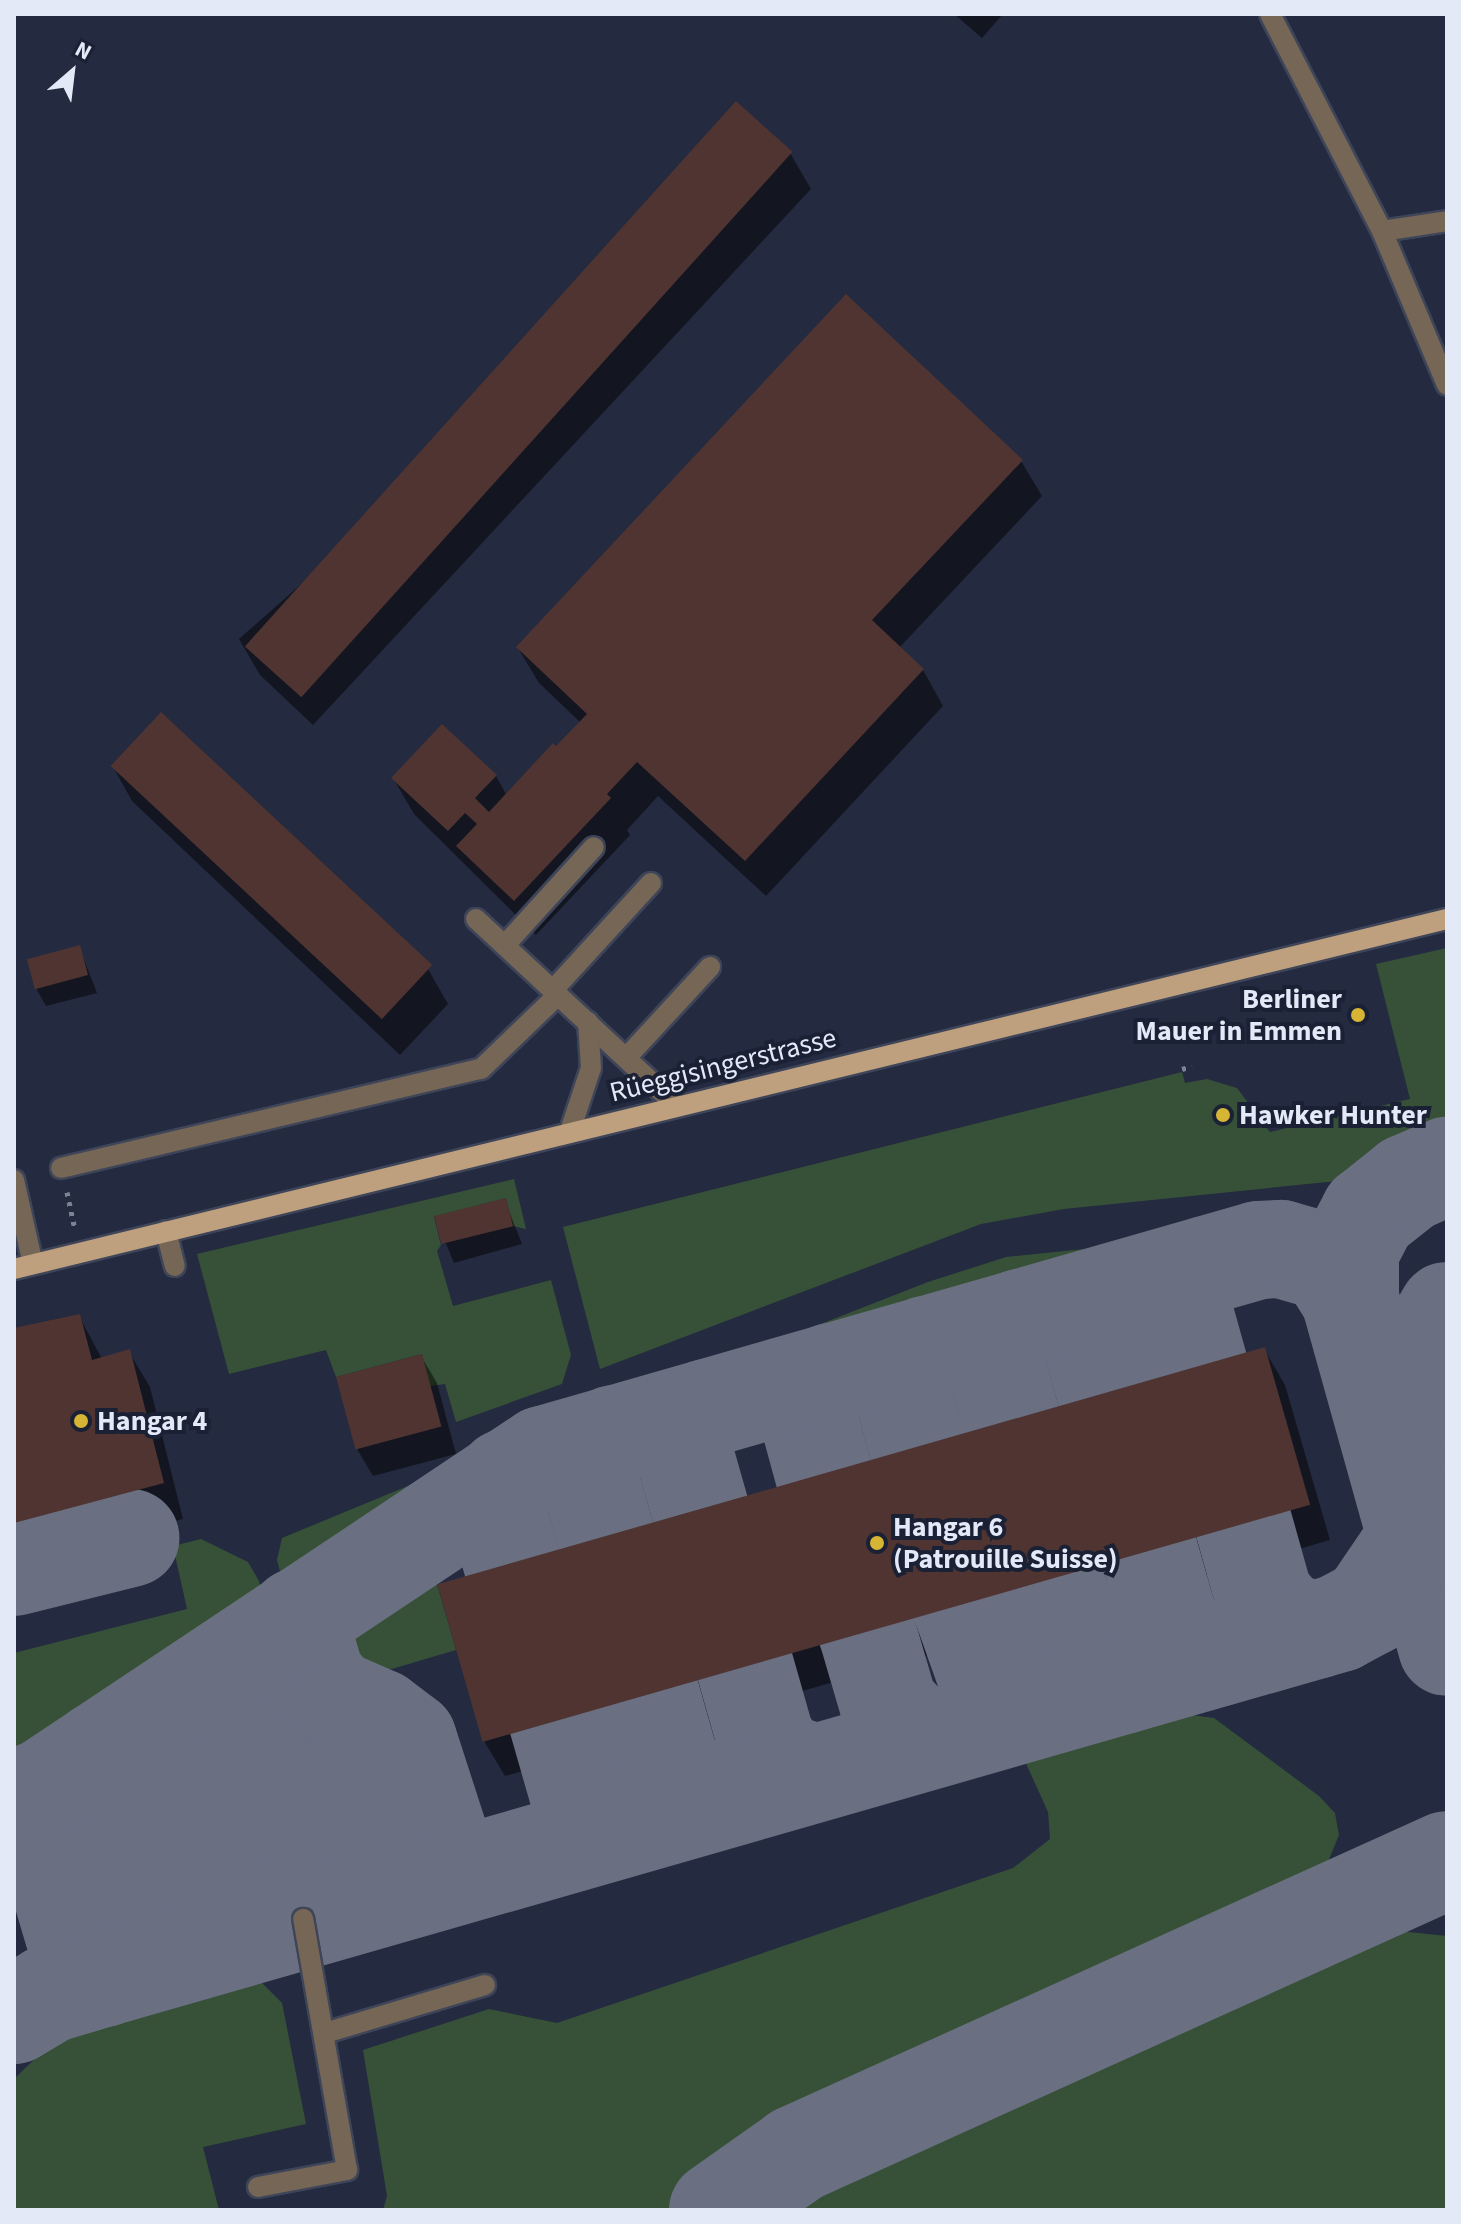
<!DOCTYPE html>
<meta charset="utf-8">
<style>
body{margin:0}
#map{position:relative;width:1461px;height:2224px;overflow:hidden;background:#242a3f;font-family:"Source Sans 3",sans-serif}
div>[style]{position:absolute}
.green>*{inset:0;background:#375138}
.shadow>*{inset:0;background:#0007}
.taxiway>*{height:98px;margin:-49px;padding:0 49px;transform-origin:49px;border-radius:49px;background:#6a7082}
.building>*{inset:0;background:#4f3431;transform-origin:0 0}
.path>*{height:5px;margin-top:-2.5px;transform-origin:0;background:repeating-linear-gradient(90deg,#7d8394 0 4px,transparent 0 10px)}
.roads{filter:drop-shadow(2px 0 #3f4559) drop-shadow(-2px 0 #3f4559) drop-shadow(0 2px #3f4559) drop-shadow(0 -2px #3f4559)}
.minor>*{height:20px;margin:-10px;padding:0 10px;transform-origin:10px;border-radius:10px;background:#756656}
.major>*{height:20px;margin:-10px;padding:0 10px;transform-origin:10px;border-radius:10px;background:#bea07f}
.dots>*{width:22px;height:22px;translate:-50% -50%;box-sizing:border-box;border:4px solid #1a2134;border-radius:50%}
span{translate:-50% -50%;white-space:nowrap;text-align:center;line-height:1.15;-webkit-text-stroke:8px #1a2134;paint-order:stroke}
.poi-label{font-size:28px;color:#e4e9f7;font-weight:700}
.right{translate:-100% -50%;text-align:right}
.left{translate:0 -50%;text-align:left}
.street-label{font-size:28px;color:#e4e9f7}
.frame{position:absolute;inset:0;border:16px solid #e4e9f7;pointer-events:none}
.north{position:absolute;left:32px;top:32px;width:80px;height:80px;-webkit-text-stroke:6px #1a2134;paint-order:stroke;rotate:28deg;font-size:22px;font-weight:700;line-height:32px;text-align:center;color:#e4e9f7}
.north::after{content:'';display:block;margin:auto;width:28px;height:36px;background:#e4e9f7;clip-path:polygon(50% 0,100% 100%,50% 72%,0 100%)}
</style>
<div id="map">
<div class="green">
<i style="clip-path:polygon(1447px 948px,1447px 1134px,1337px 1181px,1064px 1209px,981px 1224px,600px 1369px,563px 1227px,1182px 1072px,1185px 1083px,1207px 1079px,1237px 1088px,1270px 1132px,1410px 1099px,1376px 964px)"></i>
<i style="clip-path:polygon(514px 1179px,526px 1229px,513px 1226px,506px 1198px,434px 1217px,441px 1245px,437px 1251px,453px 1306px,551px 1280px,571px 1355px,562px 1384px,456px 1422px,445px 1384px,430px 1386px,422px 1354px,336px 1377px,326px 1350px,229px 1374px,197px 1254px)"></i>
<i style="clip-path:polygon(1201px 1237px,638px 1399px,637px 1396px,928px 1282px,1006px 1257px)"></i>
<i style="clip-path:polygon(415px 1483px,423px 1495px,415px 1507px,286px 1594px,277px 1560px,282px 1538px)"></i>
<i style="clip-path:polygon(201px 1539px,248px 1562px,259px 1581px,264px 1607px,30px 1764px,14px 1761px,14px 1653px,187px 1609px,173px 1546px)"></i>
<i style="clip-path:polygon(427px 1578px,437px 1584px,456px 1650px,368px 1676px,350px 1673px,339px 1642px,346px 1618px,405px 1579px)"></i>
<i style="clip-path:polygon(1153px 1710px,1214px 1718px,1319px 1796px,1335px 1813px,1339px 1835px,1323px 1874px,1301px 1890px,772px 2134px,669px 2210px,383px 2210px,387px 2196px,363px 2050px,489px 2009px,557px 2023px,1013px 1868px,1050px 1839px,1048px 1812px,1020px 1750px)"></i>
<i style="clip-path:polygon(1380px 1929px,1447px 1936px,1447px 2210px,765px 2210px,835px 2169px,1317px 1950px)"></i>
<i style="clip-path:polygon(218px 1978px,259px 1980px,282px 2003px,306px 2124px,203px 2147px,219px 2210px,14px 2210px,14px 2079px,77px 2018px)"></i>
</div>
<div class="shadow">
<i style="clip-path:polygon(954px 14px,1003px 14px,982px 38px)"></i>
<i style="clip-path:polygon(790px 153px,811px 189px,313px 725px,260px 675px,239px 639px)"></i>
<i style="clip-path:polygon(1021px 461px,1042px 496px,899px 648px,923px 670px,943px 706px,766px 896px,658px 796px,627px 830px,630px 835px,536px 935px,414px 814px,393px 778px,496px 776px,507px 796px,581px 723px,539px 683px,518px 648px)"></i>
<i style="clip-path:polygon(112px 765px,428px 969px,448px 1004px,400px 1055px,132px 801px)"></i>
<i style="clip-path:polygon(79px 947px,97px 993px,46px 1006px,36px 988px)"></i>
<i style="clip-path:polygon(505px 1201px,522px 1244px,454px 1263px,436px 1219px)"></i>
<i style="clip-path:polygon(79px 1316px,102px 1359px,129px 1352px,150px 1387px,183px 1519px,14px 1564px,14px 1330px)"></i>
<i style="clip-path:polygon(1264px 1349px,1285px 1385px,1330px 1540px,505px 1776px,484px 1741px)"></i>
<i style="clip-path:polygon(421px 1356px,437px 1383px,456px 1454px,373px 1476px,357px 1449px)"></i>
</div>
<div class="taxiway">
<i style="left:1207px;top:1265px;width:20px;rotate:147deg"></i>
<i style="left:1190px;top:1276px;width:24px;rotate:114deg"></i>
<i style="left:1180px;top:1298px;width:311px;rotate:74.3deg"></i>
<i style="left:1264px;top:1597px;width:33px;rotate:50deg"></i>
<i style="left:1285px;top:1622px;width:32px;rotate:14deg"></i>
<i style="left:1114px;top:1292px;width:20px;rotate:147deg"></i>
<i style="left:1097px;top:1303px;width:24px;rotate:114deg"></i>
<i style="left:1087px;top:1325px;width:234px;rotate:74.7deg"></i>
<i style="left:1149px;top:1551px;width:73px;rotate:74.1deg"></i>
<i style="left:1169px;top:1621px;width:29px;rotate:54deg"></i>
<i style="left:1186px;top:1644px;width:34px;rotate:24deg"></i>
<i style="left:1350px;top:1299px;width:49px;rotate:-90deg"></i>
<i style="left:1350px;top:1250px;width:41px;rotate:-62.2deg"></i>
<i style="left:1369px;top:1214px;width:50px;rotate:-38.5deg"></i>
<i style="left:1408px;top:1183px;width:43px;rotate:-23.6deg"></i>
<i style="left:1447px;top:1311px;width:42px;rotate:120.3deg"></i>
<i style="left:1426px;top:1347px;width:29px;rotate:96deg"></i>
<i style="left:1423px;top:1376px;width:90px;rotate:74.6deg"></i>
<i style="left:1020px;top:1318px;width:21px;rotate:145deg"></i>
<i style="left:1003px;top:1330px;width:23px;rotate:115deg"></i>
<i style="left:993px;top:1351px;width:235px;rotate:75deg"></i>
<i style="left:1054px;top:1578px;width:90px;rotate:70.6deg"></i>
<i style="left:1084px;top:1663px;width:45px;rotate:29.4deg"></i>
<i style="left:926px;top:1345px;width:20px;rotate:147deg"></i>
<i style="left:909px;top:1356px;width:24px;rotate:114deg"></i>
<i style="left:899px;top:1378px;width:235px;rotate:74.7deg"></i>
<i style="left:961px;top:1605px;width:92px;rotate:70.4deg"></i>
<i style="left:992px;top:1692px;width:41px;rotate:27.8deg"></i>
<i style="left:831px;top:1372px;width:26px;rotate:140deg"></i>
<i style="left:811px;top:1389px;width:17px;rotate:111deg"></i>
<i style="left:805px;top:1405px;width:234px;rotate:74.7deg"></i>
<i style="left:867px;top:1631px;width:78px;rotate:73.7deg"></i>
<i style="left:889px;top:1706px;width:34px;rotate:47deg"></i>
<i style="left:912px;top:1731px;width:28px;rotate:13deg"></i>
<i style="left:707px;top:1408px;width:26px;rotate:141deg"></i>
<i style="left:687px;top:1424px;width:25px;rotate:99deg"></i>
<i style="left:683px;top:1449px;width:303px;rotate:74.1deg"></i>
<i style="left:766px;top:1740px;width:29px;rotate:54deg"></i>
<i style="left:783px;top:1763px;width:33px;rotate:16deg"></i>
<i style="left:614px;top:1434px;width:28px;rotate:139deg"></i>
<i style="left:593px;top:1452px;width:24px;rotate:99deg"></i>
<i style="left:589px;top:1476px;width:300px;rotate:74.2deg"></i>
<i style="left:671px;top:1765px;width:38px;rotate:47deg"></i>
<i style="left:697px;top:1793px;width:25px;rotate:14deg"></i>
<i style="left:506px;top:1478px;width:15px;rotate:132deg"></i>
<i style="left:496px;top:1489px;width:14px;rotate:94deg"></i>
<i style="left:495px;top:1503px;width:301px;rotate:74deg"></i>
<i style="left:578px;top:1792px;width:34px;rotate:50deg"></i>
<i style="left:600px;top:1818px;width:31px;rotate:9deg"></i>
<i style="left:14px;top:1567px;width:120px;rotate:-14deg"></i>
<i style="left:298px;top:1617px;width:274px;rotate:73.7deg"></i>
<i style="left:375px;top:1880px;width:13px;rotate:48deg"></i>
<i style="left:384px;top:1890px;width:15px;rotate:4deg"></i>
<i style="left:231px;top:1664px;width:243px;rotate:73.5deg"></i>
<i style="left:300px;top:1897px;width:16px;rotate:52deg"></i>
<i style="left:310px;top:1910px;width:15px;rotate:11deg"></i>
<i style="left:315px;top:1676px;width:28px;rotate:51deg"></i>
<i style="left:333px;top:1698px;width:50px;rotate:23.5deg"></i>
<i style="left:379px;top:1718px;width:36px;rotate:37deg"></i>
<i style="left:408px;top:1740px;width:127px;rotate:72.1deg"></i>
<i style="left:447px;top:1861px;width:21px;rotate:29deg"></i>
<i style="left:165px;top:1708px;width:222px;rotate:73.5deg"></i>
<i style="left:228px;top:1921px;width:15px;rotate:42deg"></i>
<i style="left:239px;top:1931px;width:17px;rotate:7deg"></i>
<i style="left:99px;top:1751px;width:201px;rotate:74.1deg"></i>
<i style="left:154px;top:1944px;width:13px;rotate:48deg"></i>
<i style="left:163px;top:1954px;width:12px;rotate:9deg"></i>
<i style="left:32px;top:1793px;width:179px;rotate:73.5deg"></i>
<i style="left:83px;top:1965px;width:11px;rotate:52deg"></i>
<i style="left:90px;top:1974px;width:14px;rotate:17deg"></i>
<i style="left:14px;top:1799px;width:33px;rotate:-21deg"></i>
<i style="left:45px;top:1787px;width:599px;rotate:-33.69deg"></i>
<i style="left:543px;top:1455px;width:745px;rotate:-15.98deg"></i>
<i style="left:1259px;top:1250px;width:22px;rotate:-3deg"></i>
<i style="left:1281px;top:1249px;width:37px;rotate:16deg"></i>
<i style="left:1317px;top:1259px;width:17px;rotate:33deg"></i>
<i style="left:1331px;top:1268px;width:36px;rotate:58deg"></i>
<i style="left:1350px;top:1299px;width:361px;rotate:74.4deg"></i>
<i style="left:14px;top:2015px;width:41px;rotate:-31deg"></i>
<i style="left:49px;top:1994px;width:56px;rotate:-16.5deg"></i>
<i style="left:103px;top:1978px;width:1286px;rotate:-16.02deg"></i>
<i style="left:1339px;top:1623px;width:34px;rotate:-28deg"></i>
<i style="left:1369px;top:1607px;width:83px;rotate:-55.7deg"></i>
<i style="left:1416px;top:1538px;width:40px;rotate:-39deg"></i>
<i style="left:718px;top:2210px;width:97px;rotate:-35.3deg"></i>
<i style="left:797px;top:2154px;width:713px;rotate:-24.34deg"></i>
</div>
<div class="building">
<i style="left:736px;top:101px;width:76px;height:734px;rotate:42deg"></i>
<i style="clip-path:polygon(846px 294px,1023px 460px,872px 620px,924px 669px,745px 861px,637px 762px,607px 794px,611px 798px,514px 901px,456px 846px,477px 824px,465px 813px,448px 831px,391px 778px,442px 724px,497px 775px,475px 798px,489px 812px,553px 743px,556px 746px,587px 714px,516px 647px)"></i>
<i style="left:161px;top:712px;width:371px;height:74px;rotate:43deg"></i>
<i style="left:80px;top:945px;width:31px;height:55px;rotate:75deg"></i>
<i style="left:506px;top:1198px;width:29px;height:74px;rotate:76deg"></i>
<i style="clip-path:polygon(80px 1314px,92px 1360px,130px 1349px,164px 1483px,14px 1523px,14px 1328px)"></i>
<i style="left:1265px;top:1347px;width:164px;height:861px;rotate:74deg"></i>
<i style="left:422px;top:1354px;width:75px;height:89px;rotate:75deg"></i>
</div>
<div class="path">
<i style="left:1182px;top:1069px;width:10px;rotate:-17deg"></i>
<i style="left:67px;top:1192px;width:35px;rotate:78deg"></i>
</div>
<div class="roads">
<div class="minor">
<i style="left:1270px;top:14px;width:244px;rotate:62.7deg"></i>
<i style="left:1382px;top:231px;width:167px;rotate:67.1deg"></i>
<i style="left:1382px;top:231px;width:66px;rotate:-8.7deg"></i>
<i style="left:476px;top:919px;width:273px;rotate:42.9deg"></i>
<i style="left:505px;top:945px;width:132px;rotate:-47.8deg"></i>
<i style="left:553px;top:990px;width:145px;rotate:-47.5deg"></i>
<i style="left:626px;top:1058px;width:124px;rotate:-47.3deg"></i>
<i style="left:570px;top:1131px;width:66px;rotate:-71.6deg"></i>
<i style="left:591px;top:1068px;width:46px;rotate:-93.7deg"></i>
<i style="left:61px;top:1168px;width:432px;rotate:-13.3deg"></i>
<i style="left:481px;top:1069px;width:107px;rotate:-43.9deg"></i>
<i style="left:14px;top:1180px;width:86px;rotate:77.3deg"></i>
<i style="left:166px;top:1231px;width:36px;rotate:76deg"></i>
<i style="left:325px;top:2033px;width:167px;rotate:-16.7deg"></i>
<i style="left:258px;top:2187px;width:91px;rotate:-10.8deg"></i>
<i style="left:347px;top:2170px;width:255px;rotate:-99.9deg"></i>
</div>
<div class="major">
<i style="left:14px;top:1269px;width:1475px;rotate:-13.73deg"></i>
</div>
</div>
<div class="dots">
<i style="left:1358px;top:1015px;background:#d6b534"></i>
<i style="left:1223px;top:1115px;background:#d6b534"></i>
<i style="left:81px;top:1421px;background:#d6b534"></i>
<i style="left:877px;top:1543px;background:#d6b534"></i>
</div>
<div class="poi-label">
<span class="right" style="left:1342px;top:1015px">Berliner<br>Mauer in Emmen</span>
<span class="left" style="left:1239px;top:1115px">Hawker Hunter</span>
<span class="left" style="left:97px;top:1421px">Hangar 4</span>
<span class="left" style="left:893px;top:1543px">Hangar 6<br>(Patrouille Suisse)</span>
</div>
<div class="street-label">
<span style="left:723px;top:1065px;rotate:-14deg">Rüeggisingerstrasse</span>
</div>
<div class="frame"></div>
<div class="north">N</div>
</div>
